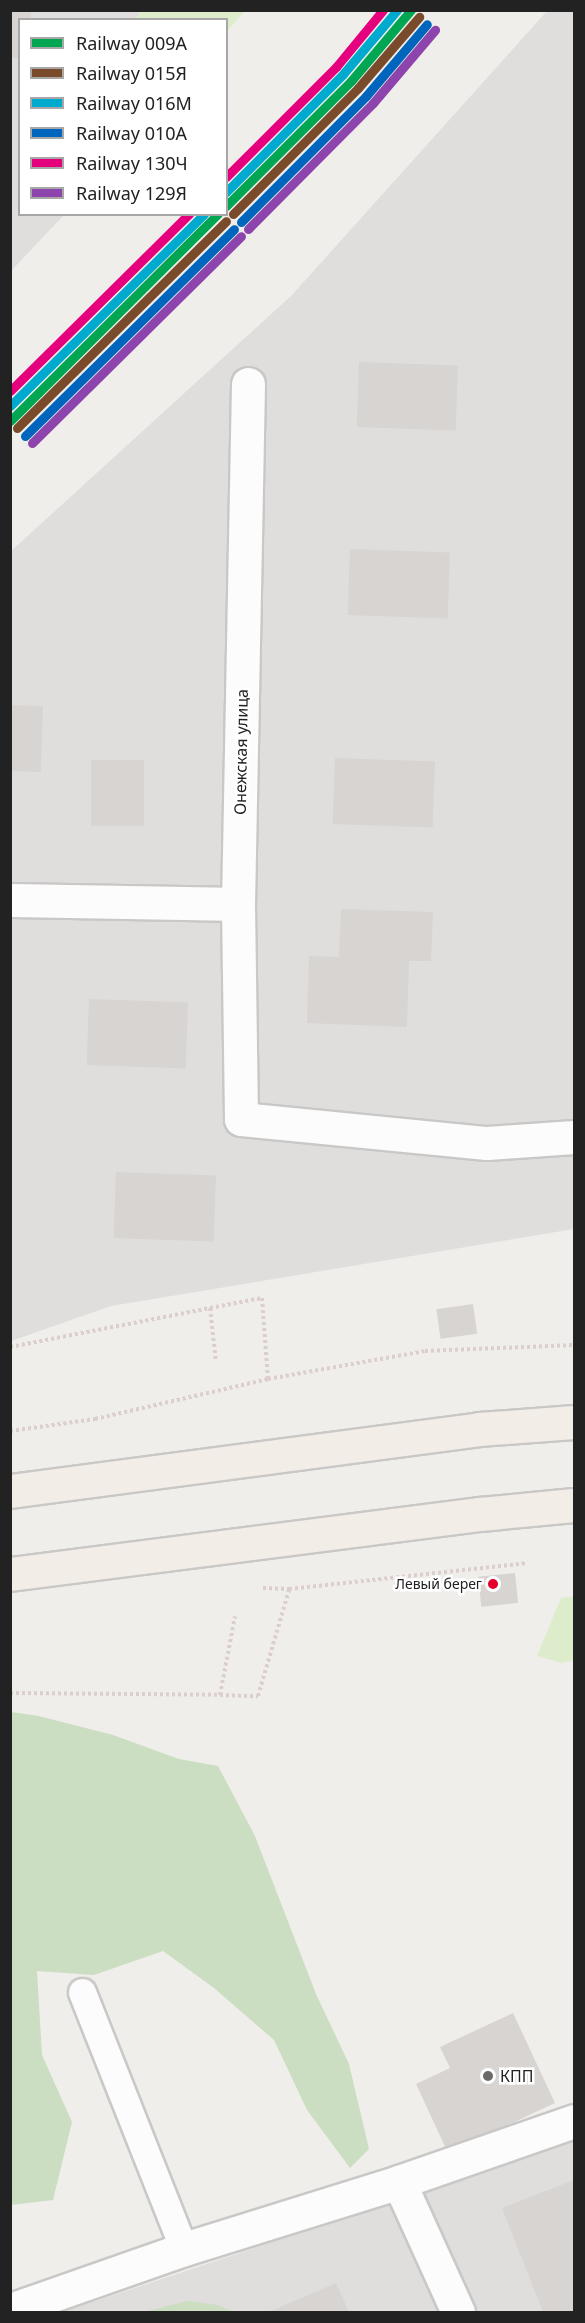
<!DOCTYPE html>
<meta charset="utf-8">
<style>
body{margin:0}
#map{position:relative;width:585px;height:2323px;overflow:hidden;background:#f0eeeb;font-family:"Noto Sans",sans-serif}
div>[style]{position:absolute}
.residential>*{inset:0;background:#dfdedc}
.grass>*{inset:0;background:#ddeccb}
.forest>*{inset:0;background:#cbdec1}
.building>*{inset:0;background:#d7d4d2;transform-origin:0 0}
.path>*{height:4px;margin-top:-2px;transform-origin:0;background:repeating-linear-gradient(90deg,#dccecd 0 3px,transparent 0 6px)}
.roads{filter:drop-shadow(2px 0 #c9c8c7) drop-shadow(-2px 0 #c9c8c7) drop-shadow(0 2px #c9c8c7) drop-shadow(0 -2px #c9c8c7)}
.service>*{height:27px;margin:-13.5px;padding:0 13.5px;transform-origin:13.5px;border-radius:13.5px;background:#fdfcfc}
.minor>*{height:33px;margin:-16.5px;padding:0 16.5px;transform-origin:16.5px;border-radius:16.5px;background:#fdfcfc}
.primary>*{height:33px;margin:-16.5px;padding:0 16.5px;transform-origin:16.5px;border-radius:16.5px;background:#f3ede7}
.rail-1>*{height:9px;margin:-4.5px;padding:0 4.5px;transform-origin:4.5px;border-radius:4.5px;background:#00a651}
.rail-2>*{height:9px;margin:-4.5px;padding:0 4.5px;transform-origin:4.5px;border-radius:4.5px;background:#7a4b2a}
.rail-3>*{height:9px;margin:-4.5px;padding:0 4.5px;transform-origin:4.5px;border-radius:4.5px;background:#00a9ce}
.rail-4>*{height:9px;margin:-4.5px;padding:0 4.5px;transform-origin:4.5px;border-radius:4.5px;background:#0065bd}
.rail-5>*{height:9px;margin:-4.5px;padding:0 4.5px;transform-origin:4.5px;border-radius:4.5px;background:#e5007d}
.rail-6>*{height:9px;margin:-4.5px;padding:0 4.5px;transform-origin:4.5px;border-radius:4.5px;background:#8e44ad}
.dots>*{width:16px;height:16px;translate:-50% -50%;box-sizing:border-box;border:3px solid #fff;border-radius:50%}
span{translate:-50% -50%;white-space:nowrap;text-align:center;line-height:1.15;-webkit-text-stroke:5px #fff;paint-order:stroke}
.bus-label{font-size:14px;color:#222}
.right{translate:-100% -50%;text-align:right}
.street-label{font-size:16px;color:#222}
.poi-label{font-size:16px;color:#222}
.left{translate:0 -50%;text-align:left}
.frame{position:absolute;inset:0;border:12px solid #222;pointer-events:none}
.legend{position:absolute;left:18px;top:18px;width:210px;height:198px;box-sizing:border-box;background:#fff;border:2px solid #a7a7a7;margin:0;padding:8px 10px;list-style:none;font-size:18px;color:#222}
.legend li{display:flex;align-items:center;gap:12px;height:30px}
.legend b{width:30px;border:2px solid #a7a7a7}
</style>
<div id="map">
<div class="residential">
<i style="clip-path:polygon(11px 11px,142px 11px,135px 19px,20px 20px,20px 214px,64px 215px,11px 271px)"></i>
<i style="clip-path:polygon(547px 11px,574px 11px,574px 1229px,111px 1306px,11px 1341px,10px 552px,292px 295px)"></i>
<i style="clip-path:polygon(574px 2141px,574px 2312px,63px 2312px)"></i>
</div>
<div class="grass">
<i style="clip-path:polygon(142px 11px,142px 10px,245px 11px,227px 31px,226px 20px,135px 19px)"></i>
<i style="clip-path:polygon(574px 1596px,574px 1660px,562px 1663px,537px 1656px,561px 1598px)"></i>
</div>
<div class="forest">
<i style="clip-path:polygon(11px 1712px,39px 1716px,113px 1735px,179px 1759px,218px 1766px,255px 1836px,316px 1994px,349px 2064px,369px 2149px,350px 2168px,307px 2110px,274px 2040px,214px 1988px,163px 1951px,94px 1975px,37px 1971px,42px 2055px,72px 2122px,53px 2200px,11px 2205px)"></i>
<i style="clip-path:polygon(187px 2301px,218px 2305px,233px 2312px,143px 2312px)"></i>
</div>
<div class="building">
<i style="clip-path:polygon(10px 10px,31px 10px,31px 20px,20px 20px,20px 58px,10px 58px)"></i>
<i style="left:359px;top:362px;width:99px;height:65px;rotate:2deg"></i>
<i style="left:350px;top:549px;width:100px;height:66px;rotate:2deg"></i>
<i style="left:10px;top:705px;width:33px;height:66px;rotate:2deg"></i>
<i style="left:335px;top:758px;width:100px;height:66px;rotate:2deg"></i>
<i style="left:91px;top:760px;width:53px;height:66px"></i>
<i style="clip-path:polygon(341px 909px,433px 912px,431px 961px,409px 961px,407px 1027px,307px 1023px,309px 956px,339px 957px)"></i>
<i style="left:89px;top:999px;width:99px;height:66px;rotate:2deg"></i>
<i style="left:116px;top:1172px;width:100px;height:66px;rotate:2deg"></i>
<i style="left:473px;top:1304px;width:30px;height:37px;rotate:82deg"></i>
<i style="left:515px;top:1573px;width:30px;height:37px;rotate:84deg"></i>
<i style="clip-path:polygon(513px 2013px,555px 2103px,448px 2153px,416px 2084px,450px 2068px,440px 2047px)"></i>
<i style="clip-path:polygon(574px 2180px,574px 2312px,543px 2312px,502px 2208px)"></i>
<i style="clip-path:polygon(336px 2283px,349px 2312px,269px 2312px)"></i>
</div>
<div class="path">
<i style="left:210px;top:1308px;width:53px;rotate:-10.9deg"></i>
<i style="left:262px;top:1298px;width:81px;rotate:85.8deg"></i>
<i style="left:10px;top:1347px;width:204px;rotate:-11deg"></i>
<i style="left:210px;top:1308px;width:54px;rotate:83.7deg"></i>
<i style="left:10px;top:1431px;width:86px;rotate:-8deg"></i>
<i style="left:95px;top:1419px;width:178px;rotate:-13deg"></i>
<i style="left:268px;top:1379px;width:159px;rotate:-10.1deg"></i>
<i style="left:425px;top:1351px;width:149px;rotate:-2.3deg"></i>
<i style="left:263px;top:1588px;width:26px;rotate:2deg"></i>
<i style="left:289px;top:1589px;width:240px;rotate:-6.2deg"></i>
<i style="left:10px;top:1693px;width:210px;rotate:0.5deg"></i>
<i style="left:220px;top:1695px;width:80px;rotate:-79.2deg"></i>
<i style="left:220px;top:1695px;width:38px;rotate:2deg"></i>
<i style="left:258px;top:1696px;width:110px;rotate:-73.7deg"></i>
</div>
<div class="roads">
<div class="service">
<i style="left:82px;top:1992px;width:277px;rotate:68.4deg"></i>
</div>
<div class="minor">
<i style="left:248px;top:384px;width:520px;rotate:91.1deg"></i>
<i style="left:238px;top:904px;width:215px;rotate:89.2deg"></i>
<i style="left:241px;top:1119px;width:247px;rotate:5.6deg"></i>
<i style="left:487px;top:1143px;width:87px;rotate:-3.9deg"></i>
<i style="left:10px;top:900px;width:228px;rotate:1deg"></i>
<i style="left:399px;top:2182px;width:143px;rotate:65.6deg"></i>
<i style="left:10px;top:2310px;width:184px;rotate:-19.3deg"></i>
<i style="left:184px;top:2249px;width:225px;rotate:-17.3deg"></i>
<i style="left:399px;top:2182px;width:185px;rotate:-19.2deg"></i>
</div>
<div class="primary">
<i style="left:10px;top:1491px;width:473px;rotate:-7.5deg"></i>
<i style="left:479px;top:1429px;width:95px;rotate:-4.2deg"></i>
<i style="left:10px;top:1574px;width:474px;rotate:-7.3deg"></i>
<i style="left:480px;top:1514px;width:94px;rotate:-5.5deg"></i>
</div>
</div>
<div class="rail-1">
<i style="left:226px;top:206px;width:177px;rotate:-45deg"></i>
<i style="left:351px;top:81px;width:93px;rotate:-49.8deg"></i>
<i style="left:10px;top:421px;width:293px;rotate:-44.9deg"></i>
</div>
<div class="rail-2">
<i style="left:233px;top:214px;width:177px;rotate:-45.2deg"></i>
<i style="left:358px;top:88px;width:94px;rotate:-49.3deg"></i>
<i style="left:17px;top:428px;width:294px;rotate:-44.7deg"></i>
</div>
<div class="rail-3">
<i style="left:226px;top:192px;width:166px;rotate:-45.2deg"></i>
<i style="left:343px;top:74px;width:84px;rotate:-49.8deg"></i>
<i style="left:10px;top:406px;width:273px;rotate:-44.7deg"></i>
</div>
<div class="rail-4">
<i style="left:241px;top:222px;width:177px;rotate:-45.2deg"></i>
<i style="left:366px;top:96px;width:94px;rotate:-49.7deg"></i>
<i style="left:25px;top:436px;width:294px;rotate:-44.7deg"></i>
</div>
<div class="rail-5">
<i style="left:226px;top:177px;width:156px;rotate:-45deg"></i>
<i style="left:336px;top:67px;width:74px;rotate:-50.5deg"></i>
<i style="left:10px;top:391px;width:252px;rotate:-44.7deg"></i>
</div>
<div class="rail-6">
<i style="left:248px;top:229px;width:177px;rotate:-45.2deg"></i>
<i style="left:373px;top:103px;width:96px;rotate:-49.7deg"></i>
<i style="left:32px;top:443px;width:294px;rotate:-44.7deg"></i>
</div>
<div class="dots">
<i style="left:493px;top:1584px;background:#e4002b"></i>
<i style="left:488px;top:2076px;background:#6a6968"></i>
</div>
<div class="bus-label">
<span class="right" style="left:482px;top:1584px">Левый берег</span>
</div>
<div class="street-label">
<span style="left:241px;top:752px;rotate:-89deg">Онежская улица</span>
</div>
<div class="poi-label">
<span class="left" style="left:500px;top:2076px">КПП</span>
</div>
<div class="frame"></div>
<ul class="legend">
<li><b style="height:8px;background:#00a651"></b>Railway 009А</li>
<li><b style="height:8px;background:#7a4b2a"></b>Railway 015Я</li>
<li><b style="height:8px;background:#00a9ce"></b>Railway 016М</li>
<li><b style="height:8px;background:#0065bd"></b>Railway 010А</li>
<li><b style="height:8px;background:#e5007d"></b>Railway 130Ч</li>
<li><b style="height:8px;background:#8e44ad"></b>Railway 129Я</li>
</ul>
</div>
